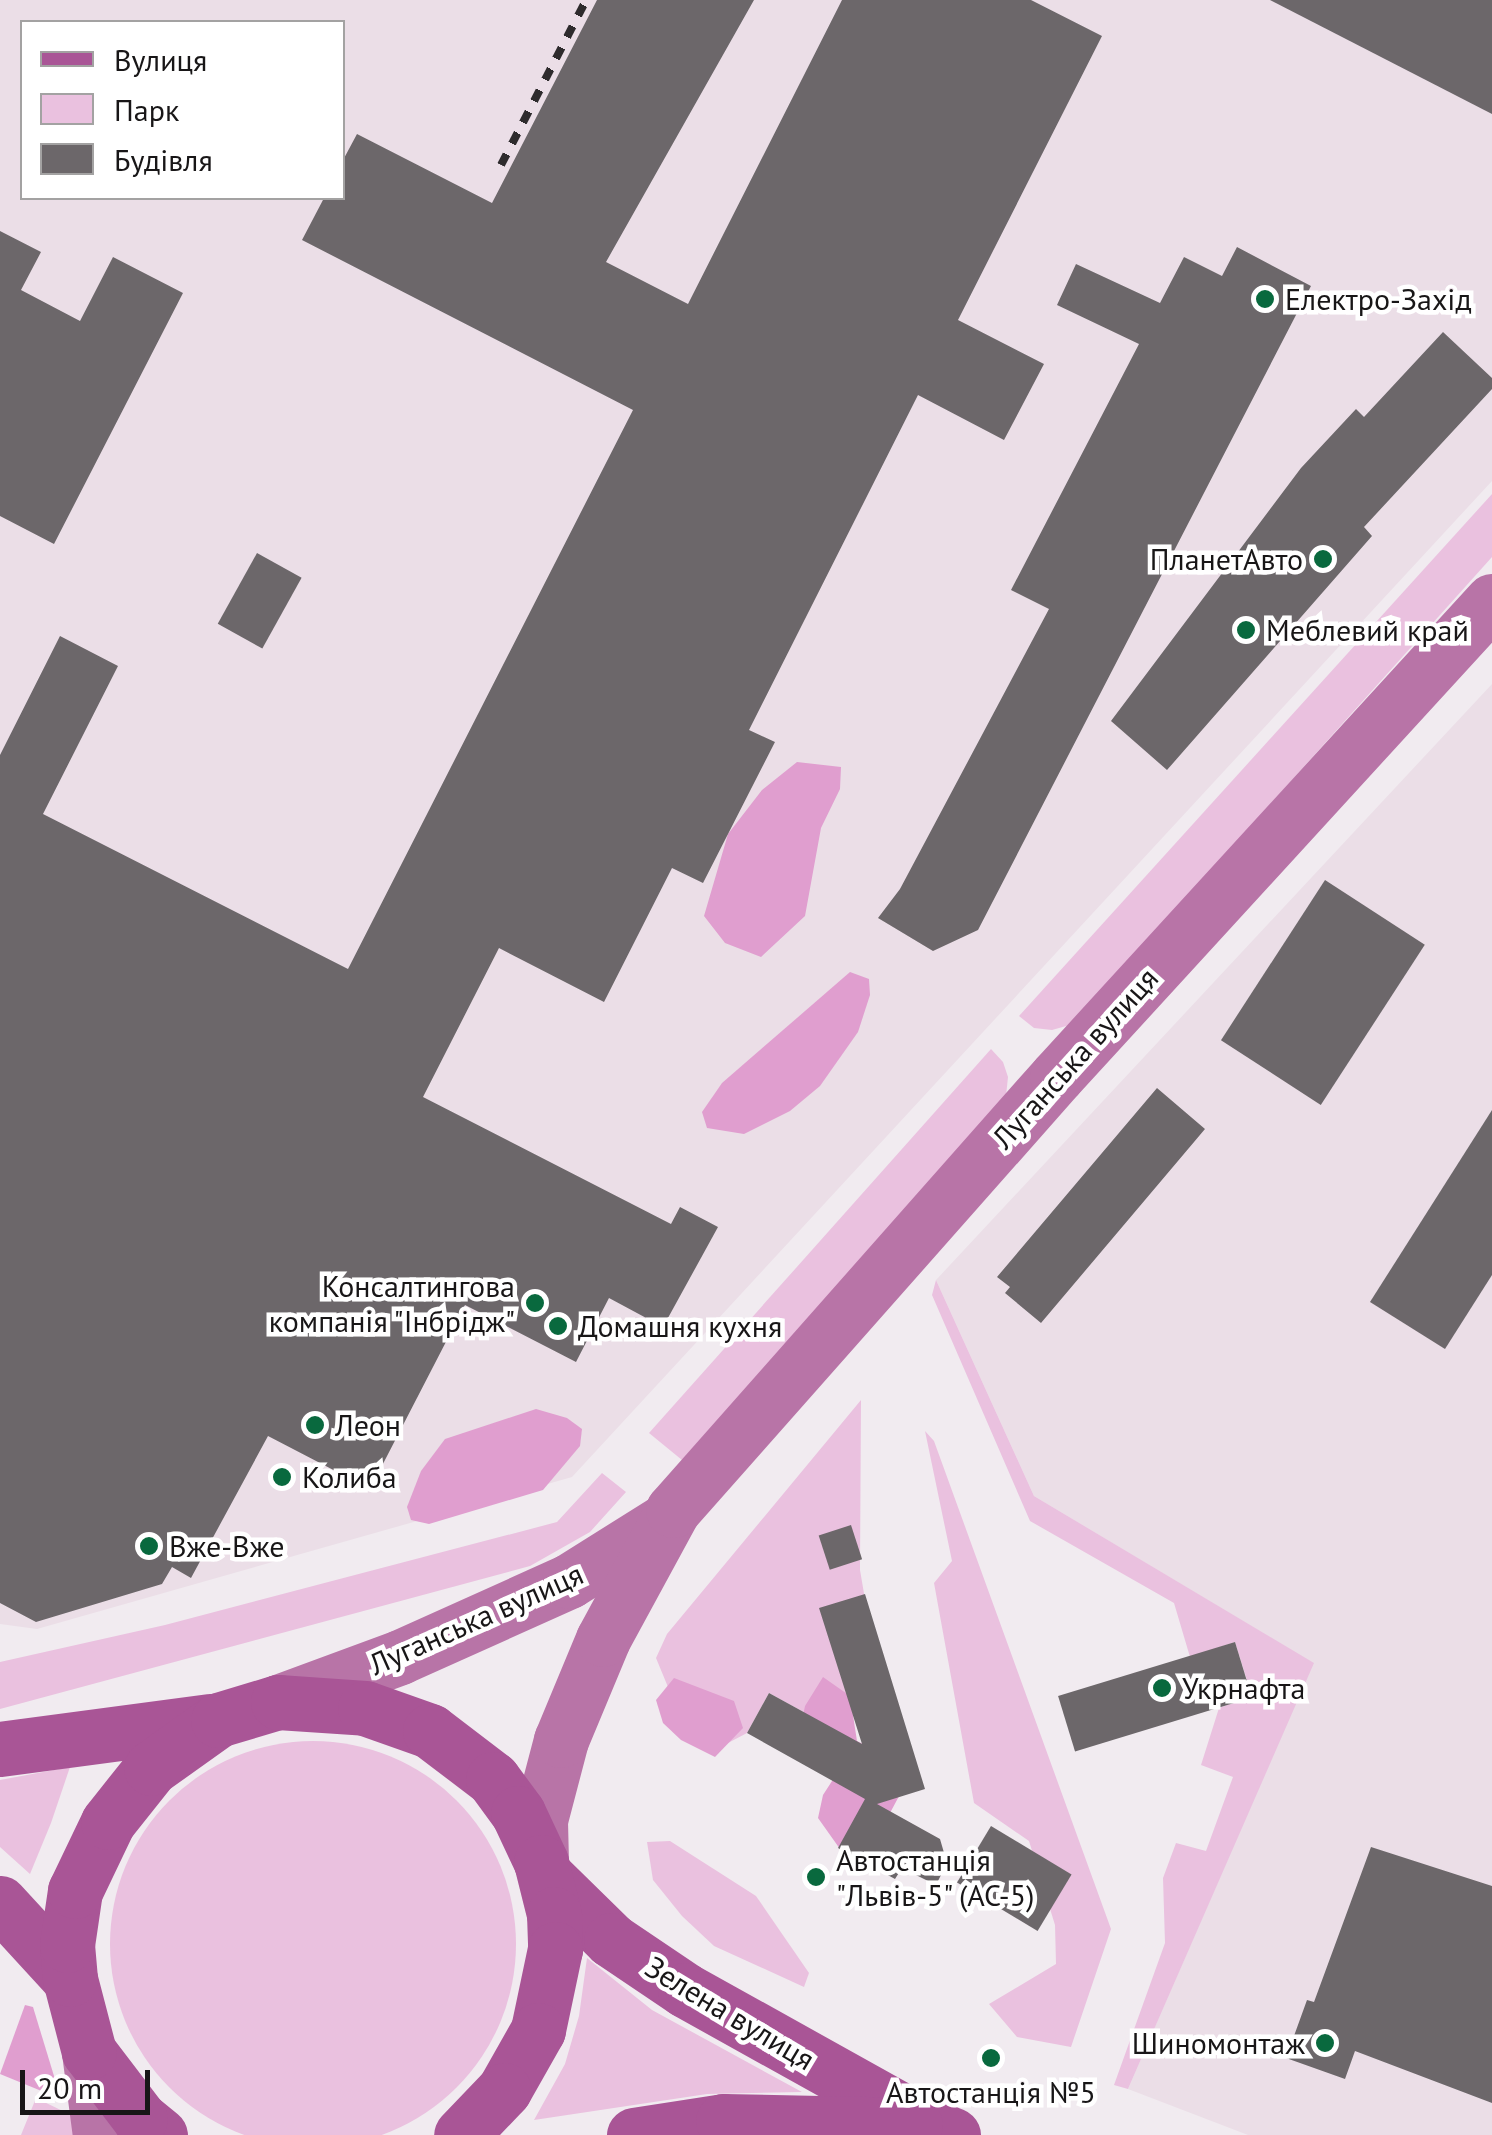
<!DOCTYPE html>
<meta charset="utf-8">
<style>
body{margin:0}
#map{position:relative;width:1492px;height:2135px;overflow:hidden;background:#f1ebf0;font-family:"PT Sans",sans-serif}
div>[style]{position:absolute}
.built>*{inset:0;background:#ebdee7}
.green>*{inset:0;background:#eac1df}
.round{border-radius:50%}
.forest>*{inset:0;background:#e09ecf}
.building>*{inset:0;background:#6c676a;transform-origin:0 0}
.secondary>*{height:55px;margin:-27.5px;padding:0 27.5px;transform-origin:27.5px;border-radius:27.5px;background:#b874a7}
.primary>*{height:55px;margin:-27.5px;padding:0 27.5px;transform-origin:27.5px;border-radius:27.5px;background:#a95596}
.rail>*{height:8px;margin-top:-4px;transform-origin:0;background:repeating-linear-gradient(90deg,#2e2b2d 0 12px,transparent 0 24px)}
.dots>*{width:28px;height:28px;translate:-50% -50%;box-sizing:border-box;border:5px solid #fff;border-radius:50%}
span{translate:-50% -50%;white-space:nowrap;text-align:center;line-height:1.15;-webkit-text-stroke:9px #fff;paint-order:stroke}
.poi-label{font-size:30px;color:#181617}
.left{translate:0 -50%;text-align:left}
.right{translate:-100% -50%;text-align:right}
.street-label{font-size:30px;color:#181617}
.legend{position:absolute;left:20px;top:20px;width:325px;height:180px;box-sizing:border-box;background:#fff;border:2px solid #a3a2a2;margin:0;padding:12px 18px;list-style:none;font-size:30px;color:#181617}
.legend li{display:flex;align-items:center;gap:20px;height:50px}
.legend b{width:50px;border:2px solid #a3a2a2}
.scale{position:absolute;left:20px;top:2070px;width:130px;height:45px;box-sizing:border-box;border:5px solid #181617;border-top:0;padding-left:12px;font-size:30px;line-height:35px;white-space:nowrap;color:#181617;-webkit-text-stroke:8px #fff;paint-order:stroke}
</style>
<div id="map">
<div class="built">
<i style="clip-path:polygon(evenodd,0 0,1492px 0,1492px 481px,572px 1477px,37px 1629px,0 1624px,0 0,22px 22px,342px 22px,342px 198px,22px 198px,22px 22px)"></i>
<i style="clip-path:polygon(1492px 684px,1492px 2135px,1248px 2135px,1128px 2089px,1313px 1663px,1034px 1496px,936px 1280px)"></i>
</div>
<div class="green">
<i style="clip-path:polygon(1492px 494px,1492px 557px,1073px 1024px,1052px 1030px,1034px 1028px,1019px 1016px)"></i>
<i style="clip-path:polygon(991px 1049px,1003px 1062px,1008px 1077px,1006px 1096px,682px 1460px,649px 1433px)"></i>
<i style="clip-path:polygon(936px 1280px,1034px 1496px,1314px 1663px,1128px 2089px,1114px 2085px,1165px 1943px,1163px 1878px,1176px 1843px,1206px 1851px,1233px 1777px,1201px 1765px,1219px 1708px,1252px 1696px,1235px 1642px,1190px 1657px,1174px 1603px,1030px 1521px,932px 1295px)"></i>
<i style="clip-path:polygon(861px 1400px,860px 1570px,883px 1705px,829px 1726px,769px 1693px,747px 1733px,728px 1743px,682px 1721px,656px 1658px,667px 1634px)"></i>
<i style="clip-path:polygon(925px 1431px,934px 1441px,1111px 1929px,1071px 2047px,1017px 2037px,989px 2004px,1056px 1964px,1055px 1925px,1029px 1841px,974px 1803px,934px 1583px,952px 1561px)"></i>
<i style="clip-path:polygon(602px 1473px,626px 1492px,590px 1532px,530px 1566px,0 1709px,0 1662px,165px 1625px,557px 1522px)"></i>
<i class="round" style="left:110px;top:1741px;width:406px;height:406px"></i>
<i style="clip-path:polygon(70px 1767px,51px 1823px,30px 1874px,0 1847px,0 1780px)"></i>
<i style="clip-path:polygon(670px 1841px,756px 1896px,809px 1973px,804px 1987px,714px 1946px,682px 1916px,653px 1880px,647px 1842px)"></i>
<i style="clip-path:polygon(587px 1958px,652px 2010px,802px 2092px,707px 2094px,534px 2120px,565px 2064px,579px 2016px)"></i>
<i style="clip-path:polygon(36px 2098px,75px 2117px,78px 2135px,21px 2135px)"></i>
</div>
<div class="forest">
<i style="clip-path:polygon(797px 762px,841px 767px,840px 789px,821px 828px,805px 916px,761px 957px,725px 943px,704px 916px,728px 834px,762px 790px)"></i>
<i style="clip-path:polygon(850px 972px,869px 979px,870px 995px,858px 1032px,820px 1086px,790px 1111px,744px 1134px,707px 1128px,702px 1112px,722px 1083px)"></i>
<i style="clip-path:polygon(536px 1409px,567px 1418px,582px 1429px,580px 1446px,543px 1490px,429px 1524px,411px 1520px,407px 1507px,421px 1471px,445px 1439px)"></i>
<i style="clip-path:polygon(823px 1677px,850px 1696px,857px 1741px,881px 1753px,905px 1785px,883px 1826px,867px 1845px,840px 1849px,818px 1818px,823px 1795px,843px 1764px,799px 1735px,805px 1706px)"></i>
<i style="clip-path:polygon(674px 1678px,734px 1701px,743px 1728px,715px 1757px,681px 1740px,663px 1723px,656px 1700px)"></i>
<i style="clip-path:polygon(25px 2005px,33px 2007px,61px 2099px,0 2074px)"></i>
</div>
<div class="building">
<i style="clip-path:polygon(597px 0,754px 0,606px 262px,688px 304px,842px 0,1031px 0,1102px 36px,958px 320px,1044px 364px,1004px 440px,918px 395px,749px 730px,775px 742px,703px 883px,672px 868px,604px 1002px,499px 948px,423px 1097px,671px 1224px,680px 1207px,718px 1227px,663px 1327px,609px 1298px,576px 1362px,465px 1305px,370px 1489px,268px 1436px,191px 1578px,172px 1567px,162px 1584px,36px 1622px,0 1603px,0 755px,60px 636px,118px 666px,43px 814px,348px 969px,633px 410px,302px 240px,324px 198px,342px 198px,342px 162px,357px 134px,492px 203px)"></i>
<i style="clip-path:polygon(1270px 0,1492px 0,1492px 114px)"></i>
<i style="clip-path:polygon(0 231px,41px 252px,21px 290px,80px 321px,113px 257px,183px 293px,54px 544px,0 516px)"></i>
<i style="clip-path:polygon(1237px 247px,1311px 286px,978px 930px,933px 951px,878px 918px,900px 889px,1049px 609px,1011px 590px,1139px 344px,1057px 305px,1076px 264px,1160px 303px,1184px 257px,1222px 276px)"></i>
<i style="clip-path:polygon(1443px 332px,1492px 378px,1492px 389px,1364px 527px,1372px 536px,1167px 770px,1111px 721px,1301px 468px,1356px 409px,1364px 417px)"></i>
<i style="left:257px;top:553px;width:51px;height:81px;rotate:29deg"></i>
<i style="left:1325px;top:880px;width:119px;height:191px;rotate:33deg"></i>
<i style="clip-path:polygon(1157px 1088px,1205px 1129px,1041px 1323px,1005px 1293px,1010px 1287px,997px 1277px)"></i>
<i style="clip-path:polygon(1492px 1110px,1492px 1275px,1445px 1349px,1370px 1302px)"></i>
<i style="left:851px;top:1525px;width:36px;height:34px;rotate:72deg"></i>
<i style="clip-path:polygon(865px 1594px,925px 1789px,877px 1804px,940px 1839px,947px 1863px,936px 1885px,902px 1868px,895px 1879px,838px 1848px,865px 1799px,747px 1733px,769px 1693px,862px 1744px,819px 1608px)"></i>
<i style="left:1235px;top:1642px;width:58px;height:185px;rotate:73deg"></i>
<i style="left:991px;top:1826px;width:94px;height:66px;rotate:31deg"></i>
<i style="clip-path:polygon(1371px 1847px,1492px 1886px,1492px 2103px,1355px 2051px,1345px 2079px,1286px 2058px,1307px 2000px,1314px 2002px)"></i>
</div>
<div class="secondary">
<i style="left:278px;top:1702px;width:130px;rotate:-20.2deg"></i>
<i style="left:400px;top:1657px;width:185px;rotate:-24.2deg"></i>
<i style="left:569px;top:1581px;width:111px;rotate:-32.1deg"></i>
<i style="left:541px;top:1862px;width:42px;rotate:-91.4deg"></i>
<i style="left:540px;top:1820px;width:83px;rotate:-75.3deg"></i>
<i style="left:561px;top:1740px;width:109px;rotate:-67.4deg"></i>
<i style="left:603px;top:1639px;width:147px;rotate:-61.5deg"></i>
<i style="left:673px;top:1510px;width:579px;rotate:-48.5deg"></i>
<i style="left:1057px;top:1076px;width:644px;rotate:-47.52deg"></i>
<i style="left:89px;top:2052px;width:84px;rotate:82.5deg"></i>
</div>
<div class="primary">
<i style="left:0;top:1749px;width:212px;rotate:-7.6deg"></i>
<i style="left:549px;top:1879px;width:87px;rotate:44.5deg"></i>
<i style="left:611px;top:1940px;width:89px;rotate:34deg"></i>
<i style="left:685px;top:1990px;width:278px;rotate:29.1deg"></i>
<i style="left:928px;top:2125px;width:27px;rotate:22deg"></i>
<i style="left:0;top:1903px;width:103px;rotate:47.4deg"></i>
<i style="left:160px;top:2135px;width:26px;rotate:-141deg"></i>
<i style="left:140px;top:2119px;width:84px;rotate:-127.3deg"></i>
<i style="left:89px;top:2052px;width:75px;rotate:-104.6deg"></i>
<i style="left:70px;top:1979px;width:34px;rotate:-95deg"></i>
<i style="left:67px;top:1945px;width:55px;rotate:-81.6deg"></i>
<i style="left:75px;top:1891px;width:76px;rotate:-64.4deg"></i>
<i style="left:108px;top:1822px;width:69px;rotate:-51.5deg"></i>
<i style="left:151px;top:1768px;width:82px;rotate:-35.6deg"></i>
<i style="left:218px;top:1720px;width:63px;rotate:-16.7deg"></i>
<i style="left:278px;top:1702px;width:87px;rotate:3.9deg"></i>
<i style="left:365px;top:1708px;width:69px;rotate:19.5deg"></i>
<i style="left:430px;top:1731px;width:79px;rotate:37.3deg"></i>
<i style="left:493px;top:1779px;width:42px;rotate:53.7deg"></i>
<i style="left:518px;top:1813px;width:54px;rotate:64.9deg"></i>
<i style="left:541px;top:1862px;width:54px;rotate:76deg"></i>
<i style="left:554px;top:1914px;width:35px;rotate:88deg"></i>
<i style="left:555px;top:1949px;width:83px;rotate:101.9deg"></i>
<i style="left:538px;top:2030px;width:69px;rotate:119.5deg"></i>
<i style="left:504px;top:2090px;width:62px;rotate:133.7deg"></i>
<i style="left:634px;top:2135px;width:90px;rotate:-8.9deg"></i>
<i style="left:723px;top:2121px;width:192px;rotate:1.2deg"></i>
</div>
<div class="rail">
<i style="left:501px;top:165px;width:186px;rotate:-62.7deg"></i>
</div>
<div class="dots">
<i style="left:1265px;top:299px;background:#09693e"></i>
<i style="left:1323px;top:559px;background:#09693e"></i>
<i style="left:1246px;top:630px;background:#09693e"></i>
<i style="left:535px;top:1303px;background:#09693e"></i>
<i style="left:558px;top:1326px;background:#09693e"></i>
<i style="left:315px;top:1425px;background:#09693e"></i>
<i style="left:282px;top:1477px;background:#09693e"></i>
<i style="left:149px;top:1546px;background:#09693e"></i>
<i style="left:1162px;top:1688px;background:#09693e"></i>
<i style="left:816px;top:1877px;background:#09693e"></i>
<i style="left:1325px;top:2043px;background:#09693e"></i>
<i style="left:991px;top:2058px;background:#09693e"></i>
</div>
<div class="poi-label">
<span class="left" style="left:1285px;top:299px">Електро-Захід</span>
<span class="right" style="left:1303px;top:559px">ПланетАвто</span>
<span class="left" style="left:1266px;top:630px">Меблевий край</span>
<span class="right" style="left:515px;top:1303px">Консалтингова<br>компанія "Інбрідж"</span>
<span class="left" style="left:578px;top:1326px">Домашня кухня</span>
<span class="left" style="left:335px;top:1425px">Леон</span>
<span class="left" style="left:302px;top:1477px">Колиба</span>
<span class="left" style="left:169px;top:1546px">Вже-Вже</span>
<span class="left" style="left:1182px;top:1688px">Укрнафта</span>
<span class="left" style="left:836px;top:1877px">Автостанція<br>"Львів-5" (АС-5)</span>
<span class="right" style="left:1305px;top:2043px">Шиномонтаж</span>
<span style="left:991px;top:2092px">Автостанція №5</span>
</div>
<div class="street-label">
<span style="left:1075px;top:1058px;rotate:-48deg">Луганська вулиця</span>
<span style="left:476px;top:1619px;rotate:-24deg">Луганська вулиця</span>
<span style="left:730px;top:2013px;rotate:31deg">Зелена вулиця</span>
</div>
<ul class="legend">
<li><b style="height:12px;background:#a95596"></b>Вулиця</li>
<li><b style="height:28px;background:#eac1df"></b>Парк</li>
<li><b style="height:28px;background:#6c676a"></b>Будівля</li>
</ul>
<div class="scale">20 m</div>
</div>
